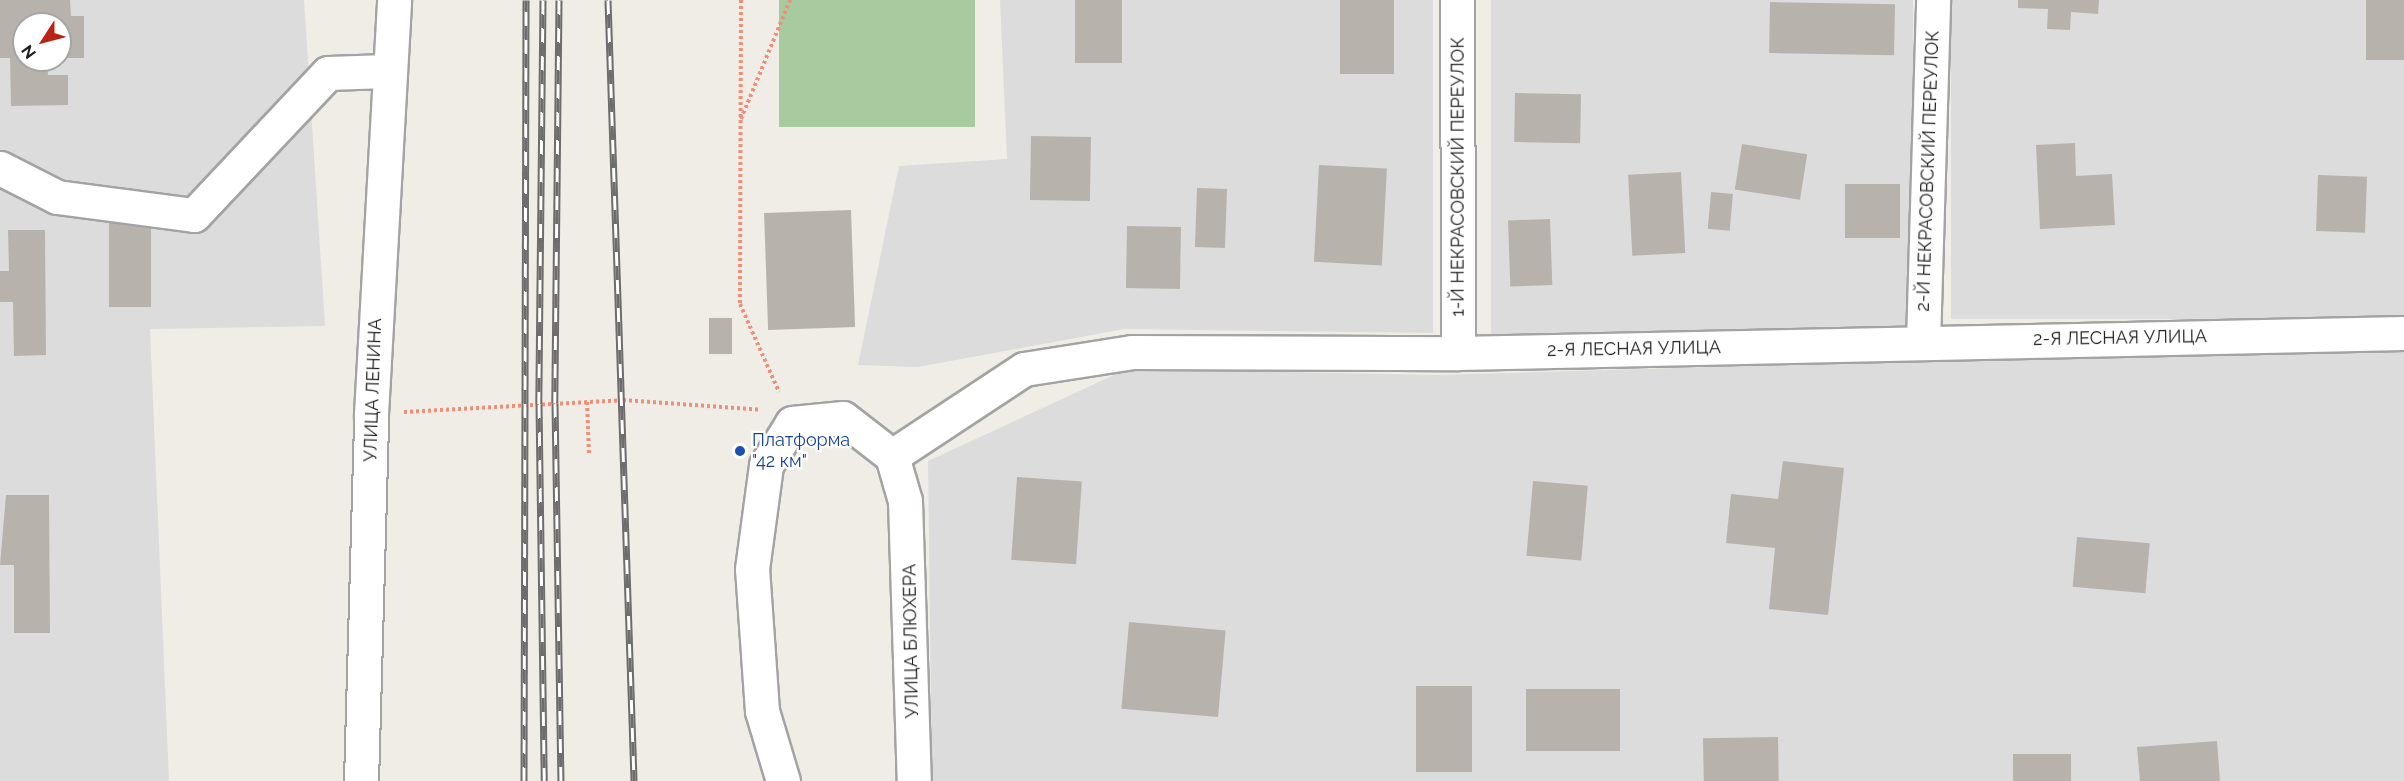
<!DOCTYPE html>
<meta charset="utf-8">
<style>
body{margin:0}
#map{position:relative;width:2404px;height:781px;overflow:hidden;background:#efede6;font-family:Raleway,sans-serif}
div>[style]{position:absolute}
.residential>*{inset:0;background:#dddcdc;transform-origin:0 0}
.forest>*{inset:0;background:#a8ca9f;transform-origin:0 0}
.building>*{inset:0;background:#b8b2ac;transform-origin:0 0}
.path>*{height:4px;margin-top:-2px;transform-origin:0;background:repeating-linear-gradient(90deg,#ec907a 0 3px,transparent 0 6px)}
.roads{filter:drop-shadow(2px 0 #a3a3a3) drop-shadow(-2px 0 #a3a3a3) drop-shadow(0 2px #a3a3a3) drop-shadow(0 -2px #a3a3a3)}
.minor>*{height:33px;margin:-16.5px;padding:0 16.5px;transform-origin:16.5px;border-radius:16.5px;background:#fff}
.rail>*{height:7px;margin-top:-3.5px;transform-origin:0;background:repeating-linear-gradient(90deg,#fff 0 14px,#6d6d6d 0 28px);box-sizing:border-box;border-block:2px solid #6d6d6d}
.dots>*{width:16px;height:16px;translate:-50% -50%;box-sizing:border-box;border:3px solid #fff;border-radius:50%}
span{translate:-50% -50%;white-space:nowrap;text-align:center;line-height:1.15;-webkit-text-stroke:4.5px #fff;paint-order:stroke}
.street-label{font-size:18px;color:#1f1f1f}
.transit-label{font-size:18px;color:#164399}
.left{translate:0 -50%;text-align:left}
.north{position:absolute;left:12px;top:12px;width:60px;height:60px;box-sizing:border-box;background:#fff;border:2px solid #a5a5a5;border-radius:50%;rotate:234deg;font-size:16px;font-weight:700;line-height:24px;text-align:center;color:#1f1f1f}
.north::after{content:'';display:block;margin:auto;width:21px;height:27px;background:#ba2314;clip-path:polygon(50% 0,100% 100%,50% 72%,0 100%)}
</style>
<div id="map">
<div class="residential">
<i style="clip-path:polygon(evenodd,0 0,304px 0,325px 326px,150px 329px,169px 781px,0 781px,0 0,24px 24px,60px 24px,60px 60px,24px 60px,24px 24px)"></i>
<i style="clip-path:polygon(1000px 0,1433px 0,1433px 333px,1124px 329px,918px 367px,858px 365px,899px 166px,1007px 159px)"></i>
<i style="left:1491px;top:0;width:422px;height:334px"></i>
<i style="left:1951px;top:0;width:453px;height:319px"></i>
<i style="clip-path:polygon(2404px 347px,2404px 781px,932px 781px,928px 461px,1127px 369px,1436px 375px)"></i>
</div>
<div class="forest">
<i style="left:779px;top:0;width:196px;height:127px"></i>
</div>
<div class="building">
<i style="clip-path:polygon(0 0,70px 0,71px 16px,84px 16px,84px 58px,60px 58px,60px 24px,24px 24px,24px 60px,47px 60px,48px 75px,68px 75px,68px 105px,11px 106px,10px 58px,0 58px)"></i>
<i style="left:1075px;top:0;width:47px;height:63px"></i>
<i style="left:1340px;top:0;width:54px;height:74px"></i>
<i style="clip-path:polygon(2018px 0,2099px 0,2098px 14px,2071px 12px,2070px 30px,2047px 29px,2048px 9px,2018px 8px)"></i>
<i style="left:2366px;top:0;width:38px;height:60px"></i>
<i style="left:1770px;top:2px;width:125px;height:51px;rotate:1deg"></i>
<i style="left:1515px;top:93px;width:66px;height:49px;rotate:1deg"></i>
<i style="left:1031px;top:136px;width:60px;height:64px;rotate:1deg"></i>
<i style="clip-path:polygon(2075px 143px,2076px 176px,2112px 174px,2115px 225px,2040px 229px,2036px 145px)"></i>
<i style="left:1742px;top:144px;width:66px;height:46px;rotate:9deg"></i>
<i style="left:1319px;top:165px;width:68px;height:97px;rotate:3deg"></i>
<i style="left:1681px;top:172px;width:81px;height:53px;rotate:87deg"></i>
<i style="left:2318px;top:175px;width:49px;height:56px;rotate:2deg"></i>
<i style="left:1845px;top:184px;width:55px;height:54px"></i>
<i style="left:1197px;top:188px;width:30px;height:59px;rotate:2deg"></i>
<i style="left:1711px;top:192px;width:22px;height:37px;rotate:5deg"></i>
<i style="left:851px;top:210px;width:117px;height:87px;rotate:88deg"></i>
<i style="left:151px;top:219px;width:88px;height:42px;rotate:90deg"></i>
<i style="left:1550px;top:219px;width:66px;height:42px;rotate:88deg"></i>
<i style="left:1127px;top:226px;width:54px;height:62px;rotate:1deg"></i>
<i style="clip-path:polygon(8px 230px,45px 230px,46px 355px,14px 356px,13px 302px,0 302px,0 271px,9px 271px)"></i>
<i style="left:709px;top:318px;width:23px;height:36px"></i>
<i style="clip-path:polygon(1783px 461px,1844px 468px,1828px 615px,1769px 609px,1775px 548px,1726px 543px,1731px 494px,1778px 499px)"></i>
<i style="left:1017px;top:477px;width:65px;height:83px;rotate:4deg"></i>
<i style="left:1533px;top:481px;width:55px;height:75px;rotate:5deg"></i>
<i style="clip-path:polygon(6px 495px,49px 495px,50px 633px,14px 633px,14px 565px,0 565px)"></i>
<i style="left:2077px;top:537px;width:73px;height:50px;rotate:5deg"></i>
<i style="left:1129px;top:622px;width:97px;height:87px;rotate:5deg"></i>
<i style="left:1416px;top:686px;width:56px;height:86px"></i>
<i style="left:1526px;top:689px;width:94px;height:62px"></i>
<i style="left:1778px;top:737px;width:44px;height:75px;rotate:89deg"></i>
<i style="clip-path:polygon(2217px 741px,2220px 781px,2140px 781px,2137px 747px)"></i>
<i style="left:2013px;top:754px;width:58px;height:27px"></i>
</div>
<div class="path">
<i style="left:741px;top:0;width:304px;rotate:90.2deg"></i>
<i style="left:740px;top:304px;width:96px;rotate:66.1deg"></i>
<i style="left:741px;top:119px;width:129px;rotate:-67.6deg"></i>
<i style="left:587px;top:402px;width:51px;rotate:87.8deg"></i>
<i style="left:404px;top:412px;width:219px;rotate:-3.1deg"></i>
<i style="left:623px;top:400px;width:138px;rotate:4.1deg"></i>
</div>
<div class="roads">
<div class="minor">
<i style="left:1457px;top:0;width:353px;rotate:89.8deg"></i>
<i style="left:0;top:168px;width:64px;rotate:27deg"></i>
<i style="left:57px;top:197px;width:138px;rotate:7.5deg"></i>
<i style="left:194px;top:215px;width:195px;rotate:-46.7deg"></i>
<i style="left:328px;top:73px;width:58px;rotate:-2deg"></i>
<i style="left:1923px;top:342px;width:342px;rotate:-88.3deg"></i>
<i style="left:892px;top:456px;width:158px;rotate:-33.4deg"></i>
<i style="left:1024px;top:369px;width:109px;rotate:-8.9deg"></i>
<i style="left:1132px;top:352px;width:326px;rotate:0.2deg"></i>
<i style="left:1458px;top:353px;width:946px;rotate:-1.21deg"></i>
<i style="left:361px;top:781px;width:367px;rotate:-88.4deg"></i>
<i style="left:371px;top:414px;width:415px;rotate:-86.8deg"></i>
<i style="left:783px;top:781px;width:73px;rotate:-106.7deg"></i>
<i style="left:762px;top:711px;width:142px;rotate:-94deg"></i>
<i style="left:752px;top:569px;width:105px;rotate:-82.3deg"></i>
<i style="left:766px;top:465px;width:49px;rotate:-58.2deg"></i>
<i style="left:792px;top:423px;width:51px;rotate:-5.6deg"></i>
<i style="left:843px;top:418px;width:62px;rotate:37.8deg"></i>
<i style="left:892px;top:456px;width:47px;rotate:73.9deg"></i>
<i style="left:905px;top:501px;width:280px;rotate:88.2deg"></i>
</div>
</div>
<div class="rail">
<i style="left:543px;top:0;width:404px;rotate:90.6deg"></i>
<i style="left:539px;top:404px;width:377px;rotate:89.2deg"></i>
<i style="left:559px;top:0;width:403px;rotate:90.6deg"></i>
<i style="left:555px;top:403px;width:378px;rotate:89.1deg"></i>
<i style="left:608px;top:0;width:781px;rotate:88.09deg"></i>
<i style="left:524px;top:781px;width:781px;rotate:-89.85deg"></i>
</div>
<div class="dots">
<i style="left:740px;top:451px;background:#1a4fb4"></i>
</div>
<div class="street-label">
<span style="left:1928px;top:171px;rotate:-88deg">2-Й НЕКРАСОВСКИЙ ПЕРЕУЛОК</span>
<span style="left:1458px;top:177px;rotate:-90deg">1-Й НЕКРАСОВСКИЙ ПЕРЕУЛОК</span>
<span style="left:2120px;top:338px;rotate:-1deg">2-Я ЛЕСНАЯ УЛИЦА</span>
<span style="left:1634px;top:349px;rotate:-1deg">2-Я ЛЕСНАЯ УЛИЦА</span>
<span style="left:373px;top:390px;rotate:-88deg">УЛИЦА ЛЕНИНА</span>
<span style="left:911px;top:641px;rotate:-91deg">УЛИЦА БЛЮХЕРА</span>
</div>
<div class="transit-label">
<span class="left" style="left:752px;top:451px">Платформа<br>"42 км"</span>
</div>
<div class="north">N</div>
</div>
